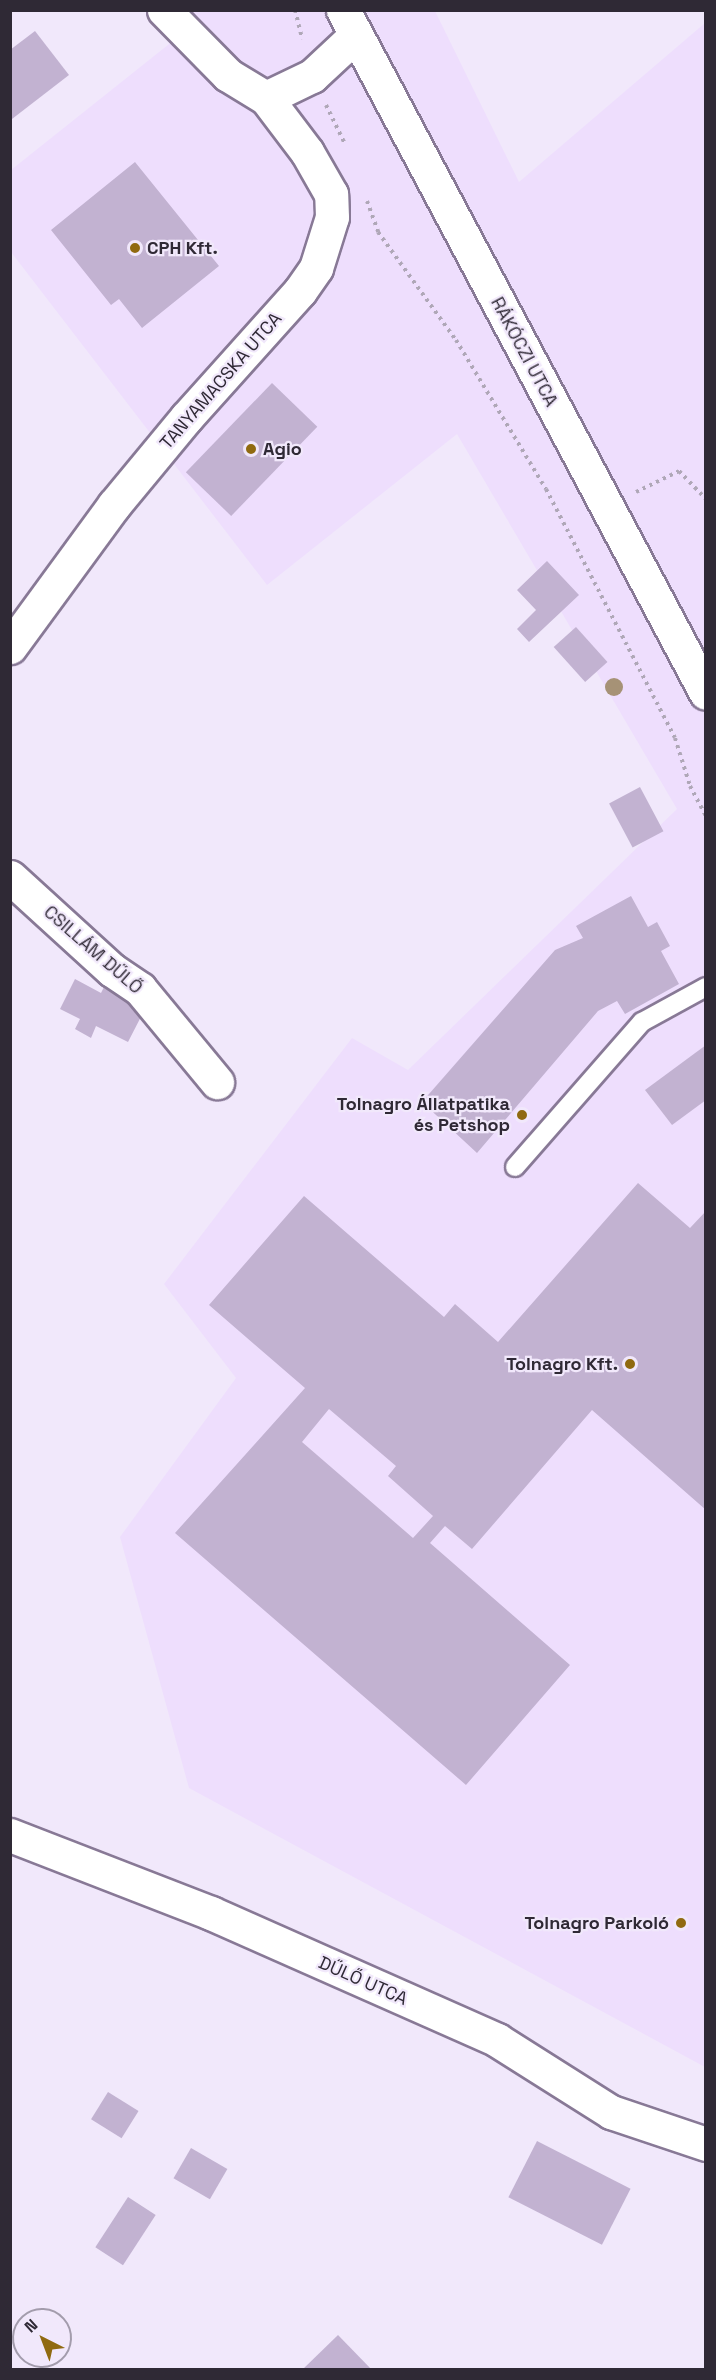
<!DOCTYPE html>
<meta charset="utf-8">
<style>
body{margin:0}
#map{position:relative;width:716px;height:2380px;overflow:hidden;background:#f1e8fb;font-family:"Space Grotesk",sans-serif}
div>[style]{position:absolute}
.built>*{inset:0;background:#eedefd}
.building>*{inset:0;background:#c2b2d1;transform-origin:0 0}
.path>*{height:4px;margin-top:-2px;transform-origin:0;background:repeating-linear-gradient(90deg,#afa7b7 0 3px,transparent 0 7.5px)}
.roads{filter:drop-shadow(2px 0 #887996) drop-shadow(-2px 0 #887996) drop-shadow(0 2px #887996) drop-shadow(0 -2px #887996)}
.service>*{height:18px;margin:-9px;padding:0 9px;transform-origin:9px;border-radius:9px;background:#fff}
.minor>*{height:33px;margin:-16.5px;padding:0 16.5px;transform-origin:16.5px;border-radius:16.5px;background:#fff}
.tertiary>*{height:33px;margin:-16.5px;padding:0 16.5px;transform-origin:16.5px;border-radius:16.5px;background:#fff}
.trees>*{width:18px;height:18px;margin:-9px;border-radius:50%;background:#a69276}
.dots>*{width:16px;height:16px;translate:-50% -50%;box-sizing:border-box;border:3px solid #f1e8fb;border-radius:50%}
span{translate:-50% -50%;white-space:nowrap;text-align:center;line-height:1.15;-webkit-text-stroke:4.5px #f1e8fb;paint-order:stroke}
.poi-label{font-size:18px;color:#2f2935;font-weight:700}
.left{translate:0 -50%;text-align:left}
.right{translate:-100% -50%;text-align:right}
.street-label{font-size:18px;color:#2f2935}
.frame{position:absolute;inset:0;border:12px solid #2f2935;pointer-events:none}
.north{position:absolute;left:12px;top:2308px;width:60px;height:60px;box-sizing:border-box;background:#f1e8fb;border:2px solid #a39cac;border-radius:50%;rotate:318deg;font-size:16px;font-weight:700;line-height:24px;text-align:center;color:#2f2935}
.north::after{content:'';display:block;margin:auto;width:21px;height:27px;background:#906a10;clip-path:polygon(50% 0,100% 100%,50% 72%,0 100%)}
</style>
<div id="map">
<div class="built">
<i style="clip-path:polygon(182px 11px,435px 11px,519px 182px,705px 23px,705px 2067px,189px 1788px,120px 1537px,236px 1378px,164px 1284px,352px 1038px,408px 1070px,677px 809px,457px 434px,267px 585px,11px 252px,11px 170px,193px 25px)"></i>
</div>
<div class="building">
<i style="clip-path:polygon(35px 31px,69px 75px,12px 119px,10px 50px)"></i>
<i style="clip-path:polygon(135px 162px,219px 266px,142px 328px,119px 299px,111px 305px,51px 230px)"></i>
<i style="left:272px;top:383px;width:63px;height:124px;rotate:44deg"></i>
<i style="clip-path:polygon(547px 561px,579px 595px,529px 642px,517px 629px,536px 610px,517px 590px)"></i>
<i style="left:576px;top:627px;width:47px;height:30px;rotate:48deg"></i>
<i style="left:640px;top:787px;width:50px;height:35px;rotate:62deg"></i>
<i style="clip-path:polygon(631px 896px,648px 927px,657px 922px,670px 946px,661px 951px,679px 984px,625px 1014px,617px 1001px,598px 1011px,477px 1153px,422px 1102px,555px 950px,583px 938px,576px 926px)"></i>
<i style="clip-path:polygon(75px 979px,101px 993px,105px 985px,146px 1007px,128px 1042px,96px 1026px,91px 1038px,75px 1029px,80px 1019px,60px 1009px)"></i>
<i style="clip-path:polygon(706px 1045px,706px 1100px,672px 1125px,645px 1090px)"></i>
<i style="clip-path:polygon(evenodd,638px 1183px,690px 1228px,706px 1211px,706px 1510px,592px 1410px,472px 1549px,445px 1526px,430px 1543px,570px 1665px,466px 1785px,175px 1533px,305px 1388px,209px 1305px,304px 1196px,444px 1317px,455px 1304px,498px 1342px,638px 1183px,329px 1409px,396px 1466px,388px 1476px,433px 1516px,413px 1538px,302px 1442px,329px 1409px)"></i>
<i style="left:108px;top:2092px;width:36px;height:32px;rotate:32deg"></i>
<i style="left:537px;top:2141px;width:105px;height:63px;rotate:27deg"></i>
<i style="left:191px;top:2148px;width:42px;height:35px;rotate:30deg"></i>
<i style="left:128px;top:2197px;width:33px;height:60px;rotate:33deg"></i>
<i style="clip-path:polygon(338px 2335px,372px 2370px,302px 2370px)"></i>
</div>
<div class="path">
<i style="left:295px;top:10px;width:30px;rotate:76deg"></i>
<i style="left:326px;top:105px;width:43px;rotate:64deg"></i>
<i style="left:367px;top:201px;width:33px;rotate:70deg"></i>
<i style="left:378px;top:232px;width:133px;rotate:54.2deg"></i>
<i style="left:456px;top:340px;width:174px;rotate:58.9deg"></i>
<i style="left:546px;top:489px;width:280px;rotate:62.6deg"></i>
<i style="left:675px;top:738px;width:50px;rotate:72.6deg"></i>
<i style="left:690px;top:786px;width:34px;rotate:62deg"></i>
<i style="left:636px;top:492px;width:48px;rotate:-26deg"></i>
<i style="left:679px;top:471px;width:39px;rotate:46deg"></i>
</div>
<div class="roads">
<div class="service">
<i style="left:515px;top:1167px;width:193px;rotate:-48.8deg"></i>
<i style="left:642px;top:1022px;width:73px;rotate:-28.7deg"></i>
</div>
<div class="minor">
<i style="left:164px;top:10px;width:91px;rotate:45.4deg"></i>
<i style="left:228px;top:75px;width:44px;rotate:31.2deg"></i>
<i style="left:266px;top:98px;width:51px;rotate:-25.6deg"></i>
<i style="left:312px;top:76px;width:60px;rotate:-43deg"></i>
<i style="left:10px;top:647px;width:176px;rotate:-53.8deg"></i>
<i style="left:114px;top:505px;width:113px;rotate:-50.4deg"></i>
<i style="left:186px;top:418px;width:171px;rotate:-48.1deg"></i>
<i style="left:300px;top:291px;width:28px;rotate:-55deg"></i>
<i style="left:316px;top:268px;width:53px;rotate:-72.6deg"></i>
<i style="left:332px;top:217px;width:23px;rotate:-92deg"></i>
<i style="left:331px;top:194px;width:48px;rotate:-119.7deg"></i>
<i style="left:307px;top:152px;width:68px;rotate:-127.2deg"></i>
<i style="left:10px;top:877px;width:138px;rotate:42.4deg"></i>
<i style="left:112px;top:970px;width:34px;rotate:34deg"></i>
<i style="left:140px;top:989px;width:121px;rotate:50.4deg"></i>
<i style="left:10px;top:1835px;width:216px;rotate:21.2deg"></i>
<i style="left:211px;top:1913px;width:313px;rotate:23.9deg"></i>
<i style="left:497px;top:2040px;width:135px;rotate:32.3deg"></i>
<i style="left:611px;top:2112px;width:100px;rotate:18.6deg"></i>
</div>
<div class="tertiary">
<i style="left:343px;top:10px;width:773px;rotate:62.01deg"></i>
</div>
</div>
<div class="trees">
<i style="left:614px;top:687px"></i>
</div>
<div class="dots">
<i style="left:135px;top:248px;background:#906a10"></i>
<i style="left:251px;top:449px;background:#906a10"></i>
<i style="left:522px;top:1115px;background:#906a10"></i>
<i style="left:630px;top:1364px;background:#906a10"></i>
<i style="left:681px;top:1923px;background:#906a10"></i>
</div>
<div class="poi-label">
<span class="left" style="left:147px;top:248px">CPH Kft.</span>
<span class="left" style="left:263px;top:449px">Agio</span>
<span class="right" style="left:510px;top:1115px">Tolnagro Állatpatika<br>és Petshop</span>
<span class="right" style="left:618px;top:1364px">Tolnagro Kft.</span>
<span class="right" style="left:669px;top:1923px">Tolnagro Parkoló</span>
</div>
<div class="street-label">
<span style="left:524px;top:352px;rotate:62deg">RÁKÓCZI UTCA</span>
<span style="left:221px;top:381px;rotate:-49deg">TANYAMACSKA UTCA</span>
<span style="left:93px;top:950px;rotate:41deg">CSILLÁM DŰLŐ</span>
<span style="left:363px;top:1981px;rotate:24deg">DŰLŐ UTCA</span>
</div>
<div class="frame"></div>
<div class="north">N</div>
</div>
